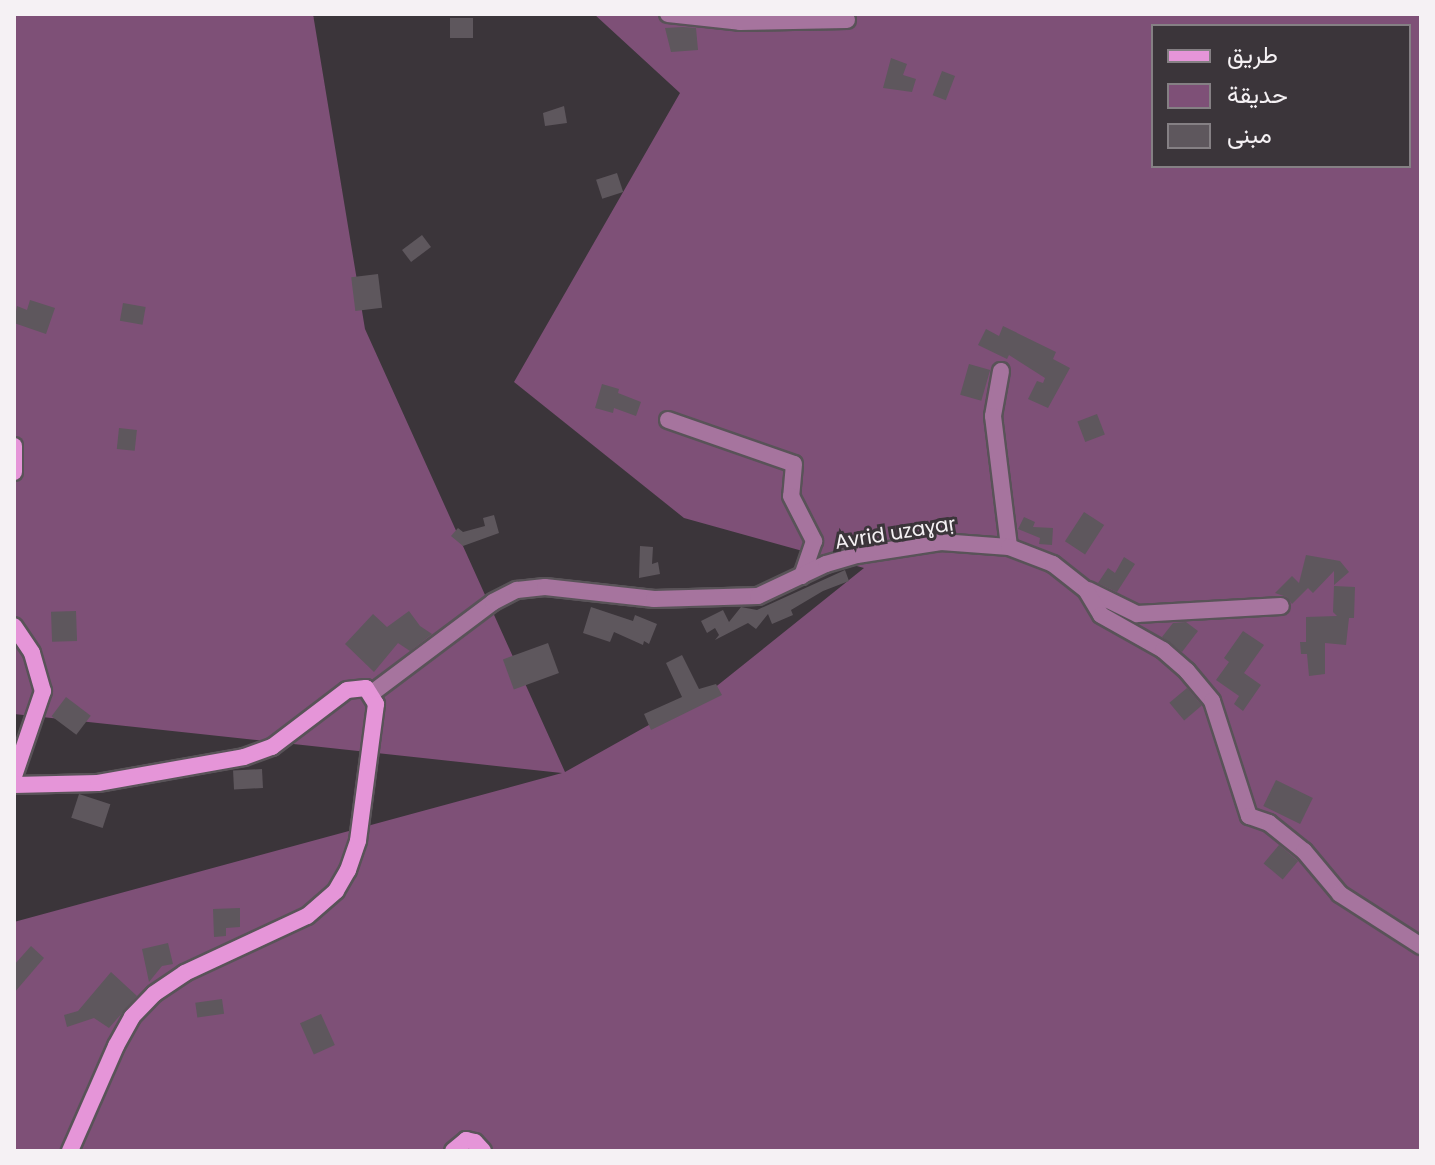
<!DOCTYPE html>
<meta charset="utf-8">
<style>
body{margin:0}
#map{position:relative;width:1435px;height:1165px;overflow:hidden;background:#3b353a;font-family:Poppins,Vazirmatn,sans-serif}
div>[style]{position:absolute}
.green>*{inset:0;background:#7e5077}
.building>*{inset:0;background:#5e575d;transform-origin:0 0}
.roads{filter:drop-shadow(2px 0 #595358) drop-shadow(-2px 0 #595358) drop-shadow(0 2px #595358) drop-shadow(0 -2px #595358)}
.street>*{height:16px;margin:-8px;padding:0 8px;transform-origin:8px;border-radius:8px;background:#a6749e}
.secondary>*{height:16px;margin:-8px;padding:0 8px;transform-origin:8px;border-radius:8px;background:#e595d8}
span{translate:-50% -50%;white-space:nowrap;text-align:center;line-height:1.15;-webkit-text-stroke:6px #3b353a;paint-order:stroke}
.street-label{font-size:20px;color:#f5f1f4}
.frame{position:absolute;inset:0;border:16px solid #f5f1f4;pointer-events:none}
.legend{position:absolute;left:1151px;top:24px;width:260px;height:144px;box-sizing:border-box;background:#3b353a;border:2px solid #858084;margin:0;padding:10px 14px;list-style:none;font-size:24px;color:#f5f1f4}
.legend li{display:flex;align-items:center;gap:16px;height:40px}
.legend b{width:40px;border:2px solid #858084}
</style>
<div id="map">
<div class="green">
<i style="clip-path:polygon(evenodd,14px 14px,313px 14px,365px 329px,565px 772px,713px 689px,864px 568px,684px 518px,514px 382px,680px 93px,594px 14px,1421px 14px,1421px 1151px,14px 1151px,14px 922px,562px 773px,14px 714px,14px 14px,1153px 26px,1409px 26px,1409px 166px,1153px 166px,1153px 26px)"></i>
</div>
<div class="building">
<i style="left:450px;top:18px;width:23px;height:20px"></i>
<i style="clip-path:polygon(683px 27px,696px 28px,698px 50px,671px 52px,665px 28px)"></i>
<i style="clip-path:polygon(891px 58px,907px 64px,903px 75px,916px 79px,912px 92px,883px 88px)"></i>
<i style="left:942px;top:71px;width:14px;height:26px;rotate:21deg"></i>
<i style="clip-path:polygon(564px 106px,567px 123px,545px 126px,543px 113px)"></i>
<i style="left:617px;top:173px;width:20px;height:22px;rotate:72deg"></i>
<i style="left:422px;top:235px;width:15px;height:25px;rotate:53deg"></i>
<i style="left:378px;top:274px;width:34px;height:27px;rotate:83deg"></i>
<i style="clip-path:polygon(30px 300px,55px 308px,46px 334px,14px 323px,17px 306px,27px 310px)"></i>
<i style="left:123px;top:303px;width:23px;height:18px;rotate:10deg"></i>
<i style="clip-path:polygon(1003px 326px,1056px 352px,1053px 359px,1070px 368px,1048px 408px,1028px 399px,1037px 381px,1043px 383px,1045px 378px,1009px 355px,1007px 359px,978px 345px,986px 329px,999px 336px)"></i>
<i style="left:969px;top:364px;width:22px;height:32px;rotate:16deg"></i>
<i style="clip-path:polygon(602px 384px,619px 389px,618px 393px,641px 402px,636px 416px,614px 408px,613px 413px,595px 408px)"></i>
<i style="left:1097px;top:414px;width:22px;height:21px;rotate:69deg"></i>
<i style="left:119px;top:428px;width:18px;height:21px;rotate:6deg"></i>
<i style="left:1084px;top:512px;width:24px;height:35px;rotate:33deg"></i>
<i style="clip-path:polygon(494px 515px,499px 533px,463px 546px,451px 536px,458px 528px,463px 532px,485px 526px,483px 518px)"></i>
<i style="clip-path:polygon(1024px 517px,1035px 522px,1033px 527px,1053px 528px,1052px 545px,1039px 544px,1040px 538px,1018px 529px)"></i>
<i style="clip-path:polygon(640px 546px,653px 547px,652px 564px,658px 562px,660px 574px,639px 578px)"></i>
<i style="clip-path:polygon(1306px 555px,1340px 561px,1349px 572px,1334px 585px,1334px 571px,1313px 593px,1308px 588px,1292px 604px,1287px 597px,1275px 593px,1292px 576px,1299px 583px)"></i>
<i style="clip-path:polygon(1124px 557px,1135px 564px,1117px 592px,1098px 583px,1108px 568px,1115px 573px)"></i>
<i style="clip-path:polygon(845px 570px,849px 581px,823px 591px,791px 610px,793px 615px,772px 624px,768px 614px,756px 629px,748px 623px,715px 640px,719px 635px,715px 628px,707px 633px,701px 621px,723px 610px,729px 622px,741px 607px,757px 610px)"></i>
<i style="clip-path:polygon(1334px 586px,1355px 587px,1354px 618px,1349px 618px,1346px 645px,1325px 643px,1325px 674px,1309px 676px,1307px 654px,1301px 654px,1300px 642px,1306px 642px,1306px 617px,1337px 616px,1333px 612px)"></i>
<i style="clip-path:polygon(591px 607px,633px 621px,635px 615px,657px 624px,649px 644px,644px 641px,643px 645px,614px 632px,610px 642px,583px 633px)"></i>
<i style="left:76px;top:611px;width:30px;height:25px;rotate:88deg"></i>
<i style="clip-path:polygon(409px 611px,420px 626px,432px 634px,410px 651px,398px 643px,374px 672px,345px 644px,373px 614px,387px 627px)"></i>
<i style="clip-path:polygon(1186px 622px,1198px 631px,1182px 652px,1162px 637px,1173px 623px)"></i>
<i style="clip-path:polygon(1243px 631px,1264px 645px,1244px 673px,1261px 685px,1243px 711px,1234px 704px,1239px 696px,1216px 680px,1229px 662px,1224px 658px)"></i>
<i style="left:548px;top:643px;width:32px;height:48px;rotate:70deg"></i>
<i style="clip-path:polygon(682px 655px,699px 689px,716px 684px,722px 695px,651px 730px,644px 714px,682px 697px,666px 663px)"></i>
<i style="left:1187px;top:688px;width:23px;height:23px;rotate:50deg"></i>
<i style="left:66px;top:697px;width:31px;height:24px;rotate:37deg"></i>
<i style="left:262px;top:769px;width:19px;height:29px;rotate:87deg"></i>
<i style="left:1276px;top:780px;width:41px;height:29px;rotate:26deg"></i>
<i style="left:79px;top:794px;width:33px;height:25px;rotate:18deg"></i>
<i style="left:1279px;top:845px;width:25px;height:24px;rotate:40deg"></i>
<i style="clip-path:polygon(240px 908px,240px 927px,226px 928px,226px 936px,214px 937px,213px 909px)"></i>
<i style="clip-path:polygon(168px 943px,173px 964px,162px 966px,149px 982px,142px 949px)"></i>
<i style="clip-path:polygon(31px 946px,44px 958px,14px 993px,14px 965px)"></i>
<i style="clip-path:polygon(111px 972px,137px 996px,109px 1028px,94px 1018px,67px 1027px,64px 1015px,78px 1011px)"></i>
<i style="left:222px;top:999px;width:15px;height:27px;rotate:82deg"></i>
<i style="left:321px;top:1014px;width:34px;height:23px;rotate:66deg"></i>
</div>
<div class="roads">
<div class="street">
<i style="left:668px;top:14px;width:72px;rotate:6.3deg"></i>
<i style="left:740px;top:22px;width:107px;rotate:-1.1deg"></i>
<i style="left:1001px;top:371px;width:46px;rotate:100.1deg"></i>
<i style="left:993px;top:416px;width:132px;rotate:83deg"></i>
<i style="left:668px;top:420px;width:133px;rotate:19.2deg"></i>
<i style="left:794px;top:464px;width:32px;rotate:95deg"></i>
<i style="left:791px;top:496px;width:51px;rotate:62.9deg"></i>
<i style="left:814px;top:541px;width:37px;rotate:109deg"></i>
<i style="left:1088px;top:590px;width:55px;rotate:26.1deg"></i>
<i style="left:1137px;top:614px;width:144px;rotate:-3.2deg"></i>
<i style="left:372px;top:693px;width:151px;rotate:-36.9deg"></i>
<i style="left:493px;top:602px;width:27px;rotate:-27deg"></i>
<i style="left:517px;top:590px;width:28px;rotate:-6deg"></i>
<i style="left:545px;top:587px;width:110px;rotate:6.3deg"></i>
<i style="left:654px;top:599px;width:104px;rotate:-1.7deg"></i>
<i style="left:758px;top:596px;width:75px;rotate:-25.2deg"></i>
<i style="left:826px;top:564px;width:32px;rotate:-16deg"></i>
<i style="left:857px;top:555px;width:85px;rotate:-8.8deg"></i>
<i style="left:941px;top:542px;width:68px;rotate:4.2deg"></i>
<i style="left:1009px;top:547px;width:47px;rotate:21.1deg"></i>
<i style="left:1053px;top:564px;width:42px;rotate:38.2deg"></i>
<i style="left:1086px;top:590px;width:29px;rotate:59deg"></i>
<i style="left:1101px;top:615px;width:71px;rotate:29.4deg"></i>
<i style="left:1163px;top:650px;width:32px;rotate:41deg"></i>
<i style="left:1187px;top:671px;width:39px;rotate:50deg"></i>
<i style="left:1212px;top:701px;width:121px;rotate:72.2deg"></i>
<i style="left:1249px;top:816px;width:21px;rotate:19deg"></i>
<i style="left:1269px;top:823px;width:45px;rotate:38.7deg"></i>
<i style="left:1304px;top:851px;width:56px;rotate:50.1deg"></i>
<i style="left:1340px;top:894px;width:96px;rotate:32.7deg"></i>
</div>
<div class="secondary">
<i style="left:14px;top:446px;width:26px;rotate:90deg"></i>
<i style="left:14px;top:626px;width:32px;rotate:56deg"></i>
<i style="left:32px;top:653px;width:40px;rotate:74deg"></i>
<i style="left:43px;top:691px;width:90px;rotate:108.8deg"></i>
<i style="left:14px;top:785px;width:84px;rotate:-1.4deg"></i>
<i style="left:98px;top:783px;width:148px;rotate:-10.1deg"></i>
<i style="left:244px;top:757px;width:30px;rotate:-20deg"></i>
<i style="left:272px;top:747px;width:94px;rotate:-37.2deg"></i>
<i style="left:347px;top:690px;width:19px;rotate:-6deg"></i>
<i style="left:366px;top:688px;width:19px;rotate:58deg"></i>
<i style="left:376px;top:704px;width:138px;rotate:97.5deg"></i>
<i style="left:358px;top:841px;width:31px;rotate:109deg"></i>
<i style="left:348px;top:870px;width:24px;rotate:120deg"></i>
<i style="left:336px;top:891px;width:38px;rotate:139deg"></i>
<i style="left:307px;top:916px;width:135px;rotate:155deg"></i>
<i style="left:185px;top:973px;width:37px;rotate:146deg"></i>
<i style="left:154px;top:994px;width:32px;rotate:134deg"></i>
<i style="left:132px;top:1017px;width:33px;rotate:119deg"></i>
<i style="left:116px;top:1046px;width:115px;rotate:113.7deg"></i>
<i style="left:453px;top:1151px;width:17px;rotate:-40deg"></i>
<i style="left:466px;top:1140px;width:9px;rotate:13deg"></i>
<i style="left:475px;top:1142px;width:12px;rotate:48deg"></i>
</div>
</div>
<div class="street-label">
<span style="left:895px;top:533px;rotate:-9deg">Avrid uzaɣaṛ</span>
</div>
<div class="frame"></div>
<ul class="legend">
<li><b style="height:10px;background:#e595d8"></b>طريق</li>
<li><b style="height:22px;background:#7e5077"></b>حديقة</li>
<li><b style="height:22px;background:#5e575d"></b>مبنى</li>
</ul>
</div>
